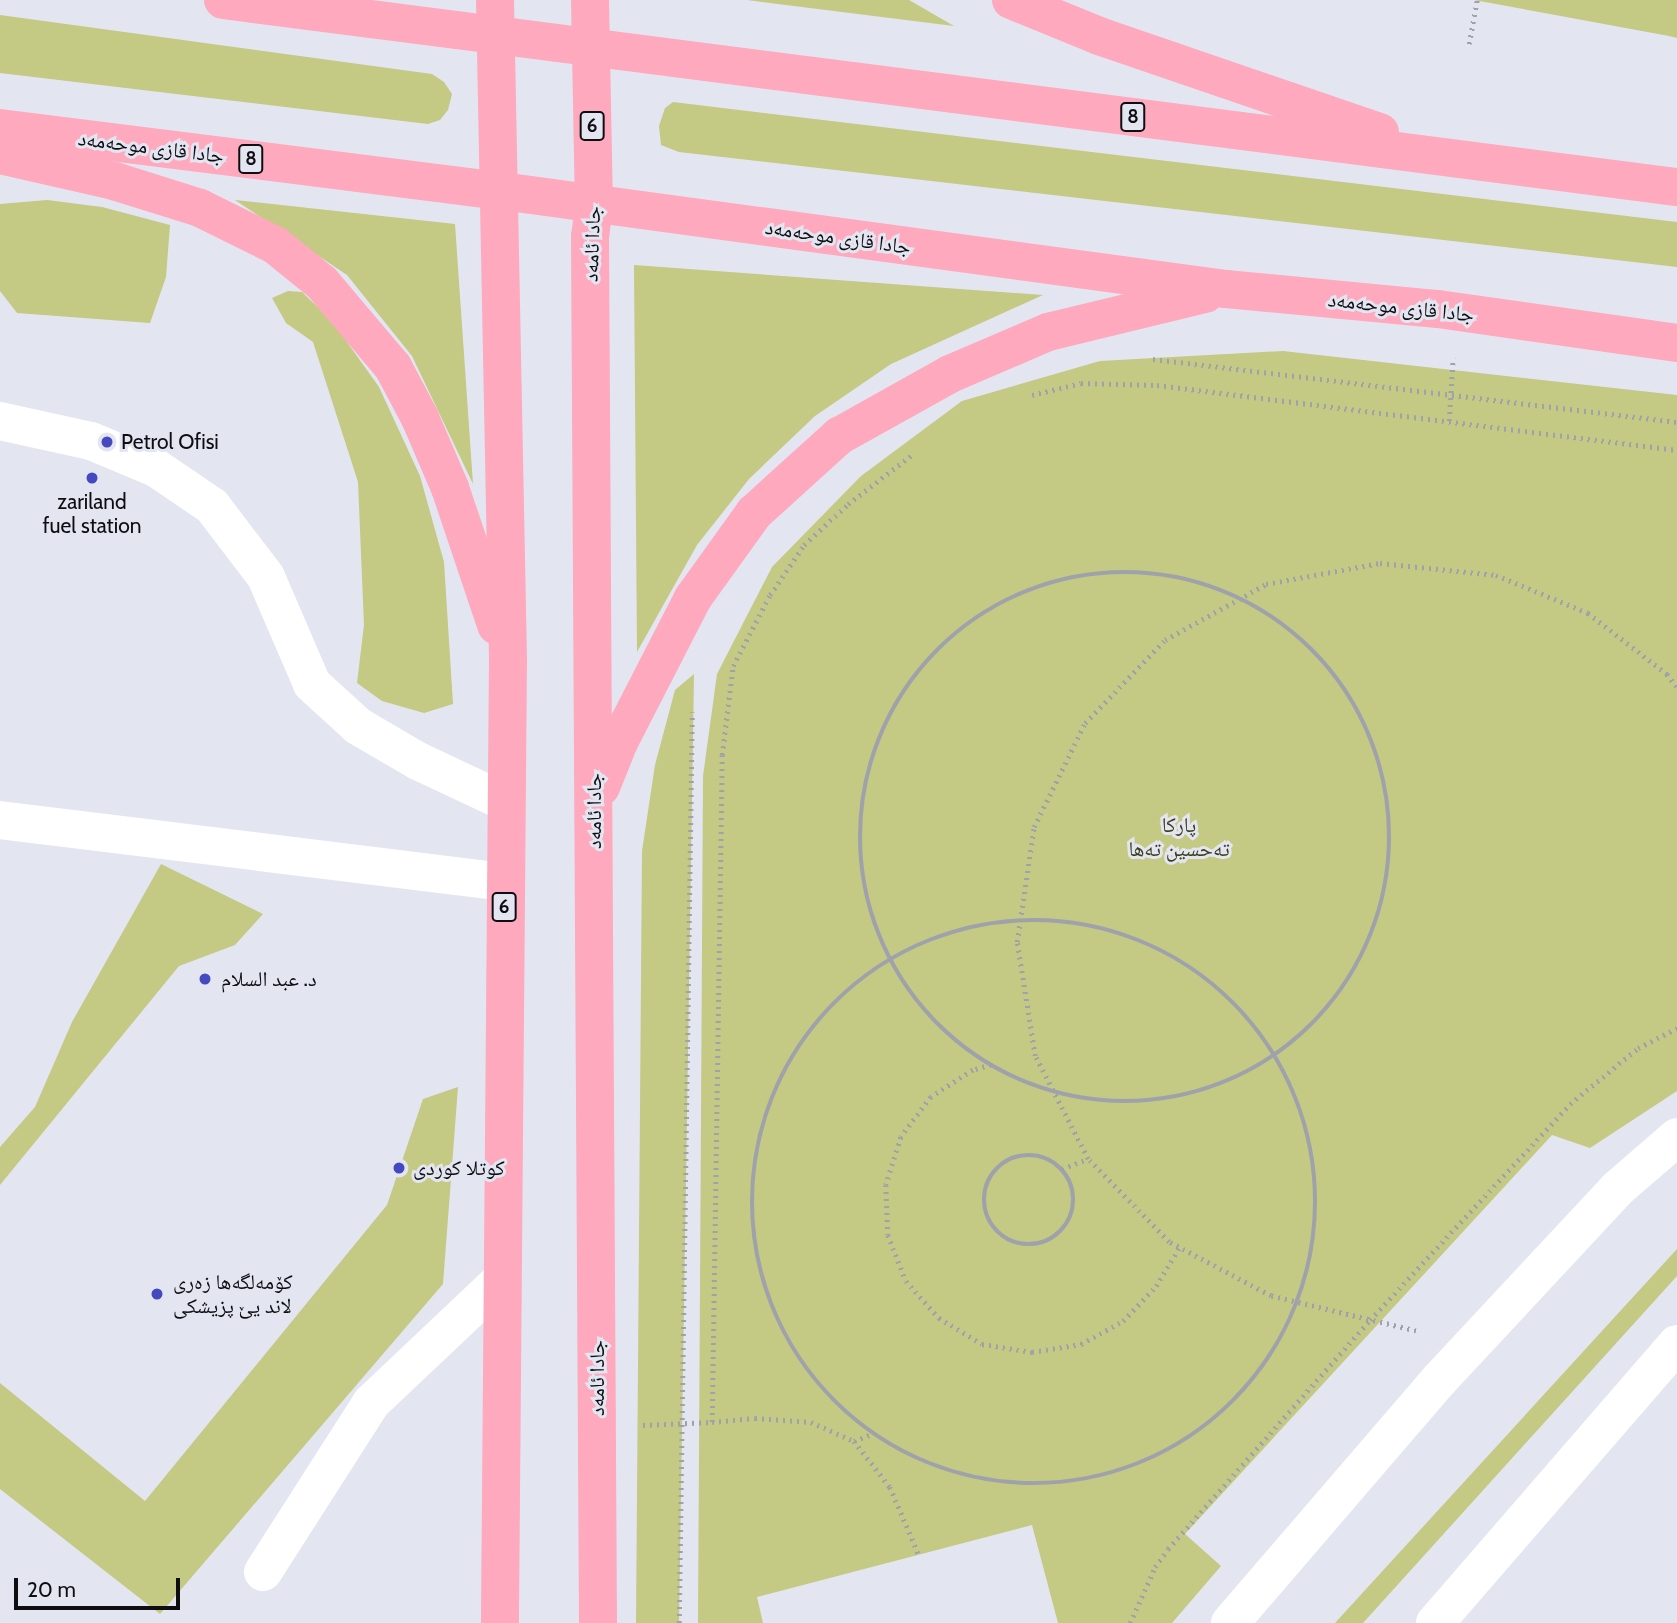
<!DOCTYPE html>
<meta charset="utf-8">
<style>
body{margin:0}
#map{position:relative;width:1677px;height:1623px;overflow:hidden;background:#e3e6f1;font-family:Cabin,"Noto Naskh Arabic",sans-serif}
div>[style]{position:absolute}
.green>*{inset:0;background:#c4c983}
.path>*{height:4.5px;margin-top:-2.25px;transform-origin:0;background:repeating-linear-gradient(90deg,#a0a2ab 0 2px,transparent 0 7px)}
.path>.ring{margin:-2.25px;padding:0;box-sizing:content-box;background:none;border:4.5px solid #a0a2ab;border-radius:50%}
.minor>*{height:38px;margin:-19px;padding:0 19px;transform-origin:19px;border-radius:19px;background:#fff}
.major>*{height:38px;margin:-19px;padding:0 19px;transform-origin:19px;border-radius:19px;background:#fea9bd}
.dots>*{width:19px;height:19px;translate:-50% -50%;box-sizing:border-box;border:4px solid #e3e6f1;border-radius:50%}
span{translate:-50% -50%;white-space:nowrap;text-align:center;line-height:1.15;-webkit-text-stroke:6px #e3e6f1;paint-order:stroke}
.shield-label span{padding:2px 5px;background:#e3e6f1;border:2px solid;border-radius:5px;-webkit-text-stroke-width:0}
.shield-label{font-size:19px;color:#0e0e12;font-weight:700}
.street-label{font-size:21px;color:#0e0e12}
.poi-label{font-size:21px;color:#0e0e12}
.left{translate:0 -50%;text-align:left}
.park-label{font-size:21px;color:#3a3c1a}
.scale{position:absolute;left:14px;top:1578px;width:166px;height:32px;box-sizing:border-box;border:4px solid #0e0e12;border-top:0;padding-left:9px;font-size:21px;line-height:24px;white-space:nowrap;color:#0e0e12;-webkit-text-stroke:5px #e3e6f1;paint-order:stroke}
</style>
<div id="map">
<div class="green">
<i style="clip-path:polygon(747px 0,909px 0,954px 26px)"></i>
<i style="clip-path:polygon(1474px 0,1677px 0,1677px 38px,1669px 36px)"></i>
<i style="clip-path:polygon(0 15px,432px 74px,444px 82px,452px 94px,448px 110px,440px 120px,428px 124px,0 73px)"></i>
<i style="clip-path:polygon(673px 102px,1677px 222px,1677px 267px,679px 152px,661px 145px,659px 126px,665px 108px)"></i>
<i style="clip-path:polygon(47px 200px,102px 207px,170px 225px,166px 277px,150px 323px,17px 313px,0 291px,0 204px)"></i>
<i style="clip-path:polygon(235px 200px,455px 224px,473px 484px,412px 356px,347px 275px)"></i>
<i style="clip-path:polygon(634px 265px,1043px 295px,891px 364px,815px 416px,749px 479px,697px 545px,637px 652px)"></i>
<i style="clip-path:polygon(288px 291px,302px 292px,332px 321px,379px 387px,420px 476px,444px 562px,453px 704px,424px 713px,382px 701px,357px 683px,364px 625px,358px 482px,313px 342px,286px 323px,272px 298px)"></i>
<i style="clip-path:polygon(1283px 351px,1677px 395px,1677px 1091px,1590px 1148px,1552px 1135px,1185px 1534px,1221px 1566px,1172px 1623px,1058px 1623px,1032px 1525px,757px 1597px,763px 1623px,698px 1623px,703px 776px,717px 674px,772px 567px,861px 476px,962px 401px,1100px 361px)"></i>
<i style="clip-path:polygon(694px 674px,679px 1623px,636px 1623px,642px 851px,655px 765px,675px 690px)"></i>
<i style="clip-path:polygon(161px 864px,263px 914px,235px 945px,179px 966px,0 1185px,0 1147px,35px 1107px,72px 1022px)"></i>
<i style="clip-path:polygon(458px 1087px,443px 1284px,160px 1614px,0 1489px,0 1383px,145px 1501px,387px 1205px,423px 1099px)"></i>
<i style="clip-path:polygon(1677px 1249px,1677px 1276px,1363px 1623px,1335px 1623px)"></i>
</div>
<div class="path">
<i style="left:1469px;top:44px;width:45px;rotate:-79.7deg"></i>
<i style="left:1153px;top:359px;width:528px;rotate:6.86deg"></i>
<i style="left:1032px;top:395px;width:50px;rotate:-13.8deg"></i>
<i style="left:1081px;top:383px;width:76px;rotate:1.5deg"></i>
<i style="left:1157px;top:385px;width:524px;rotate:7.13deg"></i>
<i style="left:1449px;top:421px;width:63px;rotate:-86.4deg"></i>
<i class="ring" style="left:860px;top:572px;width:525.5px;height:525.5px"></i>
<i class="ring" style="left:752px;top:920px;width:559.5px;height:559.5px"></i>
<i style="left:991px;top:1065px;width:19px;rotate:164deg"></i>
<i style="left:973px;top:1070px;width:50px;rotate:147.3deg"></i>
<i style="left:931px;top:1097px;width:50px;rotate:126.9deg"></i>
<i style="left:901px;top:1137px;width:50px;rotate:107.4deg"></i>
<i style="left:886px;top:1185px;width:50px;rotate:87.7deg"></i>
<i style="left:888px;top:1235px;width:49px;rotate:68.6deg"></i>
<i style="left:906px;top:1281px;width:50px;rotate:48.3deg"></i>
<i style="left:939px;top:1318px;width:50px;rotate:31.2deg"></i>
<i style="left:982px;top:1344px;width:51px;rotate:9.1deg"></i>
<i style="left:1032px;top:1352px;width:50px;rotate:-9.3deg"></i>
<i style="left:1081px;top:1344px;width:48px;rotate:-28.7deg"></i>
<i style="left:1123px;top:1321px;width:48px;rotate:-46.7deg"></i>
<i style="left:1156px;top:1286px;width:44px;rotate:-58.8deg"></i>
<i class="ring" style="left:984px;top:1155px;width:85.5px;height:85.5px"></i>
<i style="left:1062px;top:1169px;width:27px;rotate:-22deg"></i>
<i style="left:1416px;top:1331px;width:149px;rotate:-166.4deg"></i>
<i style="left:1271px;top:1296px;width:115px;rotate:-152.1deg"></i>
<i style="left:1169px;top:1242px;width:116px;rotate:-134.3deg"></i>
<i style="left:1088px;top:1159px;width:116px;rotate:-117.2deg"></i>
<i style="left:1035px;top:1056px;width:115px;rotate:-99deg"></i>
<i style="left:1017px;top:942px;width:116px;rotate:-81.6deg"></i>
<i style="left:1034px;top:827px;width:116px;rotate:-63.9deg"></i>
<i style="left:1085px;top:723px;width:115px;rotate:-46.1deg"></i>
<i style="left:1165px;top:640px;width:115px;rotate:-29deg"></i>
<i style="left:1266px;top:584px;width:116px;rotate:-10.4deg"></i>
<i style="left:1380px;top:563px;width:117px;rotate:5.9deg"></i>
<i style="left:1496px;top:575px;width:100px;rotate:22.4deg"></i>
<i style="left:1588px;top:613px;width:100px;rotate:37.7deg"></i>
<i style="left:1667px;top:674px;width:16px;rotate:52deg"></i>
<i style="left:712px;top:1422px;width:43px;rotate:-5.3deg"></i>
<i style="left:755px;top:1418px;width:56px;rotate:4.1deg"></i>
<i style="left:811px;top:1422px;width:47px;rotate:23.8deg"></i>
<i style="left:854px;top:1441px;width:58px;rotate:52deg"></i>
<i style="left:890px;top:1487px;width:74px;rotate:66.9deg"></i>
<i style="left:643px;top:1425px;width:69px;rotate:-2.5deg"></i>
<i style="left:712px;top:1422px;width:667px;rotate:-89.14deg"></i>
<i style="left:722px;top:755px;width:90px;rotate:-83deg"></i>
<i style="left:733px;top:666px;width:80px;rotate:-62.5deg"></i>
<i style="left:770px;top:595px;width:60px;rotate:-55.8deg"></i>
<i style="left:804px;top:545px;width:60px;rotate:-43deg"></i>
<i style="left:848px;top:504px;width:82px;rotate:-37.6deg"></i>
<i style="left:854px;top:1441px;width:19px;rotate:-21deg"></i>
<i style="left:679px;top:1623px;width:911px;rotate:-89.18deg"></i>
<i style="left:1130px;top:1623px;width:61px;rotate:-65.9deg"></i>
<i style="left:1155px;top:1567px;width:22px;rotate:-54deg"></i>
<i style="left:1168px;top:1549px;width:305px;rotate:-48.6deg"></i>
<i style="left:1370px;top:1320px;width:294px;rotate:-47.2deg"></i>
<i style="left:1570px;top:1104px;width:88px;rotate:-39.5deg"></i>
<i style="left:1638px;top:1048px;width:44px;rotate:-27.1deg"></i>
</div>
<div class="minor">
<i style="left:0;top:421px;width:93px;rotate:12.4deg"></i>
<i style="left:91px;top:441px;width:70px;rotate:22.6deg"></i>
<i style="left:156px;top:468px;width:68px;rotate:34.2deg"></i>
<i style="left:212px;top:506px;width:89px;rotate:52.7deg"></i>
<i style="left:266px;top:577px;width:116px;rotate:66.7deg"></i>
<i style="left:312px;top:684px;width:62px;rotate:42.4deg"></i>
<i style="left:358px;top:726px;width:69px;rotate:30.3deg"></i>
<i style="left:418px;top:761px;width:96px;rotate:25.2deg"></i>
<i style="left:0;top:820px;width:508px;rotate:7.01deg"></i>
<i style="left:263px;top:1572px;width:201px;rotate:-57.4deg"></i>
<i style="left:371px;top:1403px;width:180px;rotate:-43.4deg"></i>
<i style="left:1230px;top:1623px;width:322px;rotate:-49.3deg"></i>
<i style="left:1440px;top:1379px;width:260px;rotate:-47deg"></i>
<i style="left:1617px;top:1189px;width:79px;rotate:-40.9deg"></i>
<i style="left:1435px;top:1623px;width:369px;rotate:-49.1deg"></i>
</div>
<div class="major">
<i style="left:223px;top:0;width:1466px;rotate:7.33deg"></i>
<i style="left:495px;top:0;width:659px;rotate:88.87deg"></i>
<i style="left:508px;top:659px;width:964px;rotate:90.48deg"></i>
<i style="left:590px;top:0;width:205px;rotate:88.9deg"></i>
<i style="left:594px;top:205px;width:31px;rotate:97deg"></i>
<i style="left:590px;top:236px;width:1387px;rotate:89.67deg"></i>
<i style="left:1011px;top:0;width:95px;rotate:22.2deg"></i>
<i style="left:1099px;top:36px;width:297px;rotate:18.9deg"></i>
<i style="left:0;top:128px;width:505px;rotate:7.17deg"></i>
<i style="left:501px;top:191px;width:732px;rotate:7.7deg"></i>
<i style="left:1226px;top:289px;width:213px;rotate:5.4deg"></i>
<i style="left:1438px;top:309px;width:241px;rotate:8.1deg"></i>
<i style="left:0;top:155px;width:117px;rotate:12.8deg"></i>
<i style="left:114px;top:181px;width:90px;rotate:17.4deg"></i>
<i style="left:200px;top:208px;width:84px;rotate:26.3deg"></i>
<i style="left:275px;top:245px;width:60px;rotate:39deg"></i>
<i style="left:322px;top:283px;width:110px;rotate:49.8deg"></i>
<i style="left:393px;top:367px;width:58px;rotate:62.1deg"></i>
<i style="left:420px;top:418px;width:76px;rotate:66.8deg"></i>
<i style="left:450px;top:488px;width:145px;rotate:71.4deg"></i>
<i style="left:601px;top:787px;width:48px;rotate:-68.2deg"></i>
<i style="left:619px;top:742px;width:162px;rotate:-62.8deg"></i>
<i style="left:693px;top:598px;width:105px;rotate:-54.3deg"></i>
<i style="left:754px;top:513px;width:115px;rotate:-42.2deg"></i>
<i style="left:839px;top:436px;width:127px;rotate:-29.2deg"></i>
<i style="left:950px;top:374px;width:107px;rotate:-23.2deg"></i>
<i style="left:1048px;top:332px;width:162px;rotate:-13.6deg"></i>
</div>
<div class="dots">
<i style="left:107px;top:442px;background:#4549bf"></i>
<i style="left:92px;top:478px;background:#4549bf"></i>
<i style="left:205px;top:979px;background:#4549bf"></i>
<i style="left:399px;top:1168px;background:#4549bf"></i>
<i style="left:157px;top:1294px;background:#4549bf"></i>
</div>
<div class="shield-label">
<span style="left:1133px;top:117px">8</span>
<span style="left:592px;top:126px">6</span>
<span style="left:251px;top:159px">8</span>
<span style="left:504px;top:907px">6</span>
</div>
<div class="street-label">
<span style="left:151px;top:147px;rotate:7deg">جادا قازی موحەمەد</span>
<span style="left:838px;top:237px;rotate:8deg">جادا قازی موحەمەد</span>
<span style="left:592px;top:244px;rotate:-88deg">جادا ئامەد</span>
<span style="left:1401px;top:307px;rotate:6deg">جادا قازی موحەمەد</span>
<span style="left:594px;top:811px;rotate:-90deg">جادا ئامەد</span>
<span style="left:597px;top:1378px;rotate:-90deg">جادا ئامەد</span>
</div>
<div class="poi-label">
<span class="left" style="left:121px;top:442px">Petrol Ofisi</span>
<span style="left:92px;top:514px">zariland<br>fuel station</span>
<span class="left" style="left:221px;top:979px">د. عبد السلام</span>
<span class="left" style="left:413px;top:1168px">كوتلا كوردی</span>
<span class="left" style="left:173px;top:1294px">کۆمه‌لگه‌ها زه‌ری<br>لاند یێ پزیشکی</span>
</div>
<div class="park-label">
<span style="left:1179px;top:837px">پارکا<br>تەحسین تەها</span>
</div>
<div class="scale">20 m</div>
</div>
